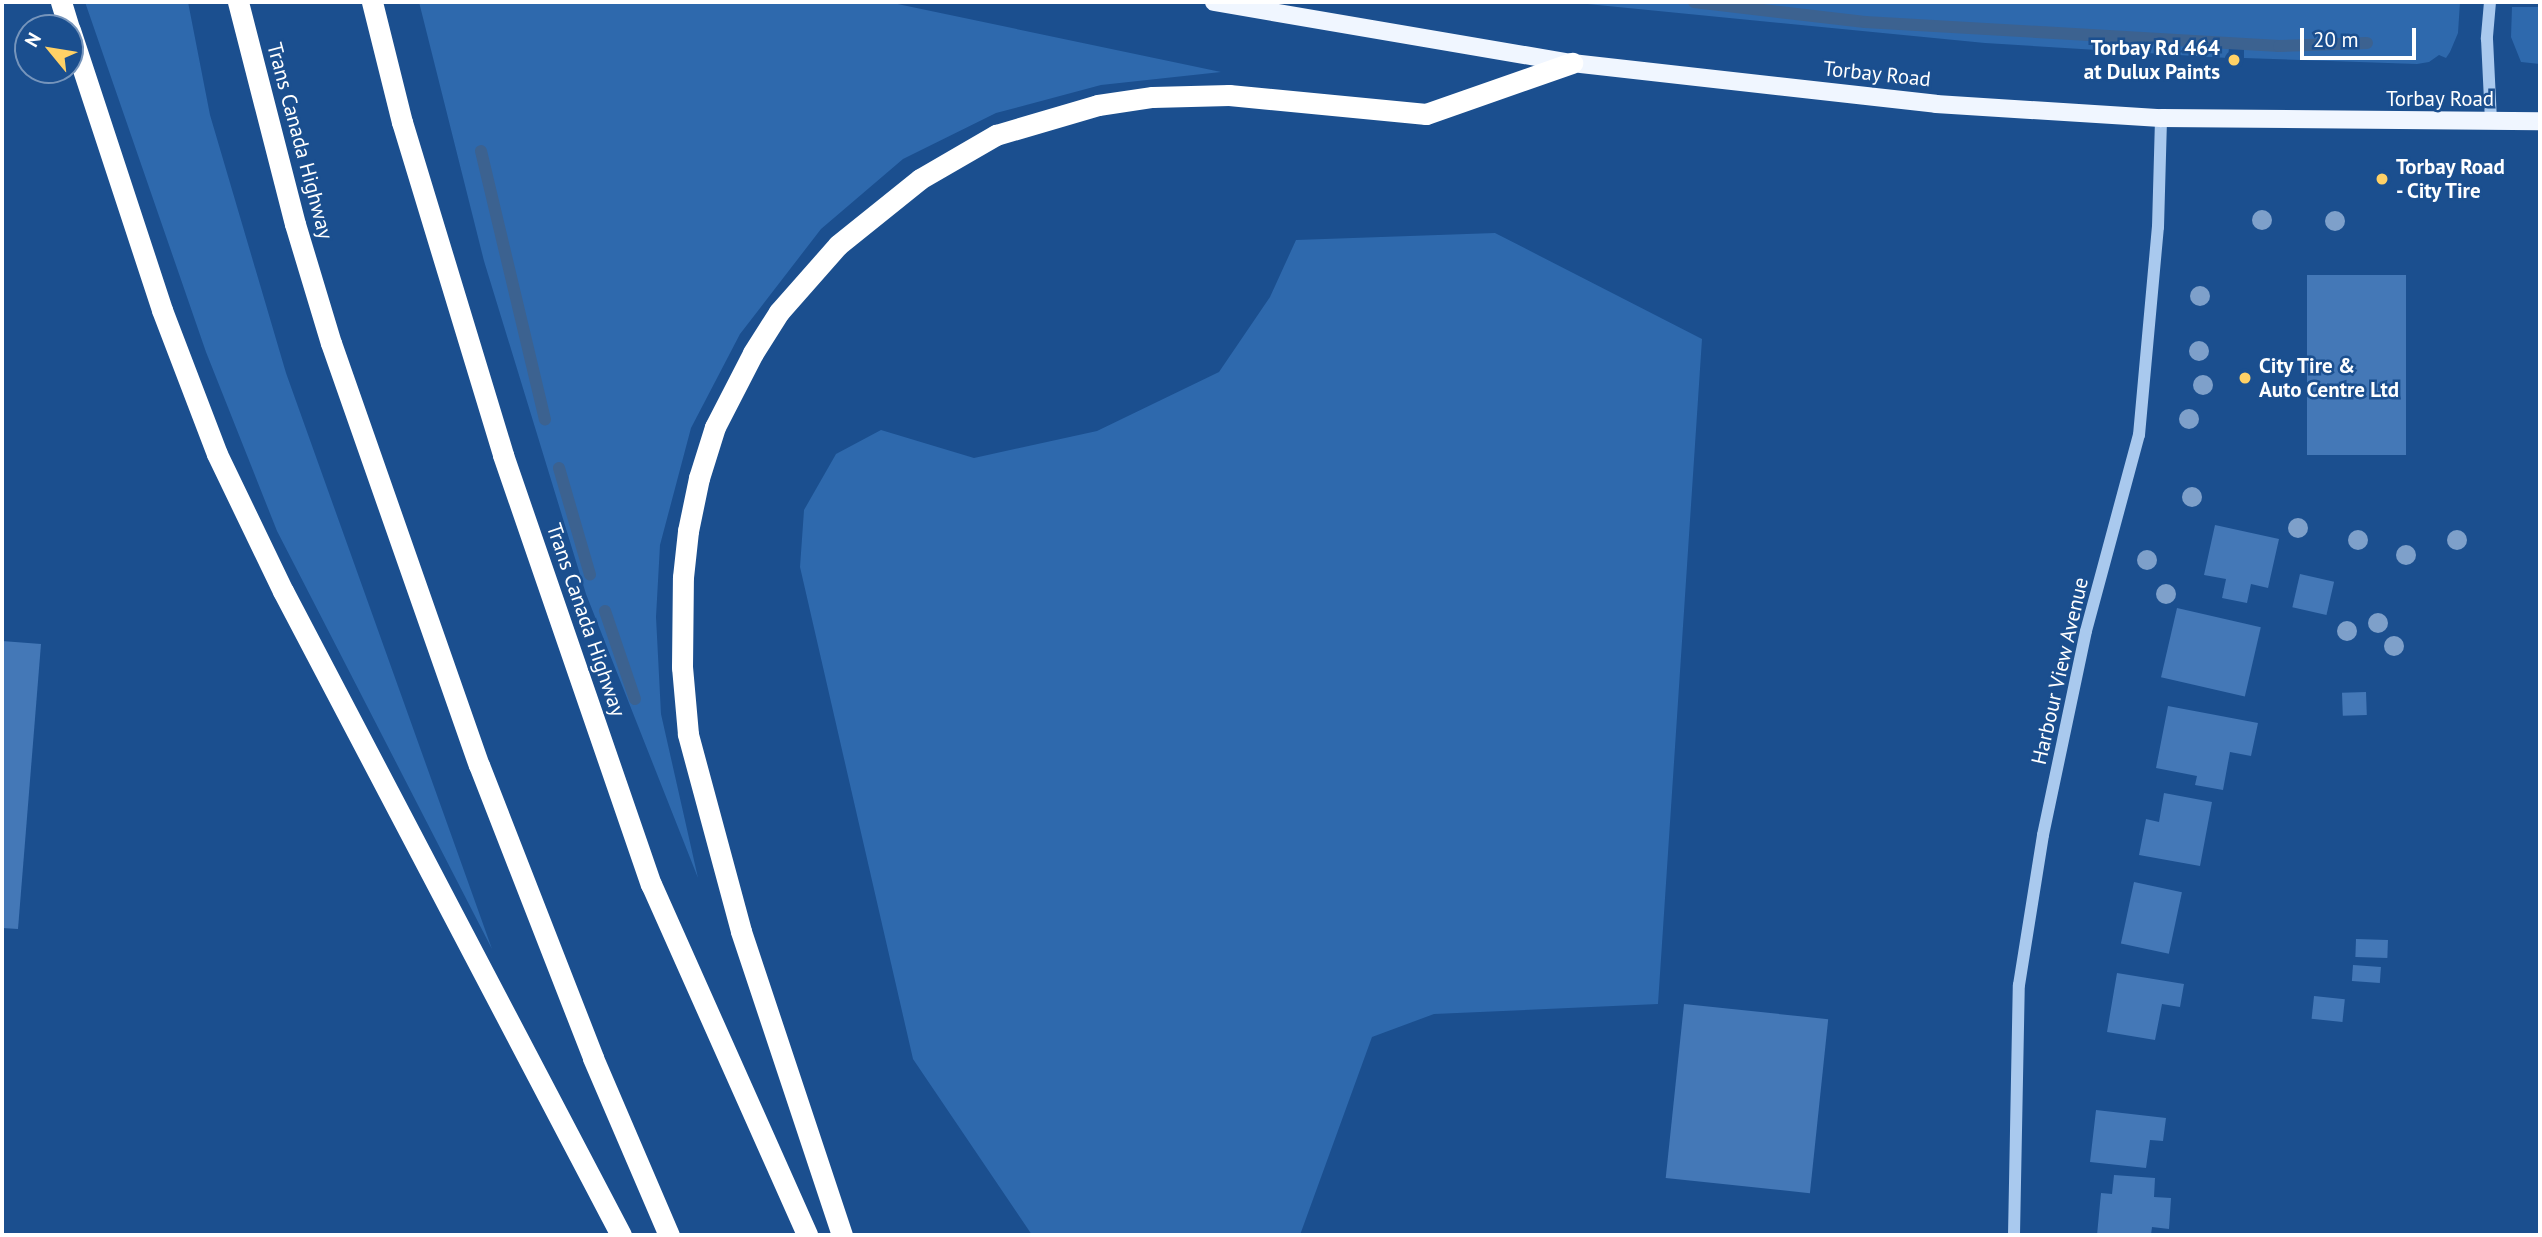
<!DOCTYPE html>
<style>
body{margin:0}
#map{position:relative;width:2542px;height:1237px;overflow:hidden;background:#1b4f8f;font-family:"PT Sans",sans-serif}
div>[style]{position:absolute}
.green>*{inset:0;background:#2e69ad}
.stream>*{height:12px;margin:-6px;padding:0 6px;transform-origin:6px;border-radius:6px;background:#3c6290}
.building>*{inset:0;background:#4478b7;transform-origin:0 0}
.minor>*{height:12px;margin:-6px;padding:0 6px;transform-origin:6px;border-radius:6px;background:#a9c9ee}
.major>*{height:18px;margin:-9px;padding:0 9px;transform-origin:9px;border-radius:9px;background:#f0f6ff}
.highway>*{height:21px;margin:-10.5px;padding:0 10.5px;transform-origin:10.5px;border-radius:10.5px;background:#fff}
.trees>*{width:20px;height:20px;margin:-10px;border-radius:50%;background:#7ea0ca}
.dots>*{width:19px;height:19px;translate:-50% -50%;box-sizing:border-box;border:4px solid #1b4f8f;border-radius:50%}
span{translate:-50% -50%;white-space:nowrap;text-align:center;line-height:1.15;-webkit-text-stroke:5px #1b4f8f;paint-order:stroke}
.poi-label{font-size:21px;color:#fff;font-weight:700}
.right{translate:-100% -50%;text-align:right}
.left{translate:0 -50%;text-align:left}
.street-label{font-size:21px;color:#fff}
.frame{position:absolute;inset:0;border:4px solid #fff;pointer-events:none}
.north{position:absolute;left:14px;top:14px;width:70px;height:70px;box-sizing:border-box;background:#1b4f8f;border:2px solid #7695bc;border-radius:50%;rotate:300deg;font-size:19px;font-weight:700;line-height:28px;text-align:center;color:#fff}
.north::after{content:'';display:block;margin:auto;width:24px;height:32px;background:#ffd166;clip-path:polygon(50% 0,100% 100%,50% 72%,0 100%)}
.scale{position:absolute;left:2300px;top:28px;width:116px;height:32px;box-sizing:border-box;border:4px solid #fff;border-top:0;padding-left:9px;font-size:21px;line-height:24px;white-space:nowrap;color:#fff;-webkit-text-stroke:5px #1b4f8f;paint-order:stroke}
</style>
<div id="map">
<div class="green">
<i style="clip-path:polygon(85px 2px,188px 2px,210px 115px,286px 373px,492px 949px,277px 531px,206px 352px)"></i>
<i style="clip-path:polygon(419px 2px,888px 2px,1221px 72px,1101px 85px,996px 113px,903px 159px,821px 229px,740px 334px,691px 428px,660px 545px,656px 617px,661px 714px,698px 878px,586px 594px,484px 261px)"></i>
<i style="clip-path:polygon(1567px 2px,2460px 2px,2458px 33px,2450px 52px,2446px 58px,2439px 55px,2429px 62px,2417px 64px,2244px 58px,2244px 48px,2229px 48px,2228px 58px,1985px 43px)"></i>
<i style="clip-path:polygon(2512px 7px,2540px 7px,2540px 64px,2521px 62px,2511px 37px)"></i>
<i style="clip-path:polygon(1495px 233px,1702px 339px,1658px 1004px,1434px 1014px,1372px 1037px,1300px 1235px,1032px 1235px,913px 1059px,800px 567px,804px 510px,836px 454px,881px 430px,974px 458px,1097px 431px,1219px 372px,1270px 297px,1296px 240px)"></i>
</div>
<div class="stream">
<i style="left:1694px;top:2px;width:172px;rotate:6.7deg"></i>
<i style="left:1865px;top:22px;width:415px;rotate:3.3deg"></i>
<i style="left:2279px;top:46px;width:88px;rotate:-2deg"></i>
<i style="left:481px;top:151px;width:276px;rotate:76.6deg"></i>
<i style="left:559px;top:468px;width:111px;rotate:73.8deg"></i>
<i style="left:605px;top:611px;width:93px;rotate:71.2deg"></i>
</div>
<div class="building">
<i style="left:2406px;top:275px;width:180px;height:99px;rotate:90deg"></i>
<i style="clip-path:polygon(2215px 525px,2279px 539px,2268px 588px,2251px 584px,2247px 603px,2222px 598px,2226px 579px,2204px 575px)"></i>
<i style="left:2300px;top:574px;width:35px;height:34px;rotate:13deg"></i>
<i style="left:2177px;top:608px;width:86px;height:71px;rotate:13deg"></i>
<i style="clip-path:polygon(2px 641px,41px 644px,18px 929px,2px 928px)"></i>
<i style="left:2366px;top:692px;width:23px;height:24px;rotate:88deg"></i>
<i style="clip-path:polygon(2168px 706px,2258px 723px,2251px 756px,2230px 752px,2223px 790px,2195px 785px,2197px 776px,2156px 768px)"></i>
<i style="clip-path:polygon(2164px 793px,2212px 802px,2200px 866px,2139px 855px,2146px 819px,2159px 822px)"></i>
<i style="left:2134px;top:882px;width:49px;height:63px;rotate:12deg"></i>
<i style="left:2356px;top:939px;width:32px;height:18px;rotate:2deg"></i>
<i style="left:2353px;top:965px;width:28px;height:16px;rotate:4deg"></i>
<i style="clip-path:polygon(2117px 973px,2184px 984px,2180px 1007px,2162px 1004px,2155px 1040px,2107px 1032px)"></i>
<i style="left:2314px;top:996px;width:31px;height:23px;rotate:6deg"></i>
<i style="left:1684px;top:1004px;width:145px;height:175px;rotate:6deg"></i>
<i style="clip-path:polygon(2096px 1110px,2166px 1118px,2163px 1141px,2150px 1140px,2146px 1168px,2090px 1162px)"></i>
<i style="clip-path:polygon(2114px 1175px,2155px 1178px,2154px 1197px,2171px 1198px,2169px 1229px,2152px 1227px,2151px 1235px,2097px 1235px,2101px 1193px,2112px 1194px)"></i>
</div>
<div class="minor">
<i style="left:2490px;top:2px;width:37px;rotate:95deg"></i>
<i style="left:2487px;top:39px;width:83px;rotate:87.2deg"></i>
<i style="left:2014px;top:1235px;width:250px;rotate:-88.9deg"></i>
<i style="left:2019px;top:985px;width:152px;rotate:-80.9deg"></i>
<i style="left:2043px;top:835px;width:208px;rotate:-78.1deg"></i>
<i style="left:2086px;top:631px;width:203px;rotate:-74.9deg"></i>
<i style="left:2139px;top:435px;width:209px;rotate:-84.8deg"></i>
<i style="left:2158px;top:227px;width:109px;rotate:-88.4deg"></i>
</div>
<div class="major">
<i style="left:1214px;top:2px;width:363px;rotate:9.7deg"></i>
<i style="left:1572px;top:63px;width:366px;rotate:6.4deg"></i>
<i style="left:1936px;top:104px;width:225px;rotate:3.6deg"></i>
<i style="left:2161px;top:118px;width:379px;rotate:0.5deg"></i>
</div>
<div class="highway">
<i style="left:61px;top:2px;width:27px;rotate:73deg"></i>
<i style="left:238px;top:2px;width:229px;rotate:75.6deg"></i>
<i style="left:295px;top:224px;width:124px;rotate:73.2deg"></i>
<i style="left:331px;top:343px;width:447px;rotate:70.7deg"></i>
<i style="left:479px;top:765px;width:314px;rotate:68.7deg"></i>
<i style="left:593px;top:1058px;width:193px;rotate:66.8deg"></i>
<i style="left:372px;top:2px;width:124px;rotate:76deg"></i>
<i style="left:402px;top:122px;width:348px;rotate:73.1deg"></i>
<i style="left:503px;top:455px;width:454px;rotate:71deg"></i>
<i style="left:651px;top:884px;width:384px;rotate:66deg"></i>
<i style="left:70px;top:30px;width:295px;rotate:71.8deg"></i>
<i style="left:162px;top:310px;width:154px;rotate:69.1deg"></i>
<i style="left:217px;top:454px;width:152px;rotate:64.3deg"></i>
<i style="left:283px;top:591px;width:727px;rotate:62.31deg"></i>
<i style="left:842px;top:1235px;width:320px;rotate:-108.4deg"></i>
<i style="left:741px;top:931px;width:204px;rotate:-105.1deg"></i>
<i style="left:688px;top:734px;width:67px;rotate:-95.1deg"></i>
<i style="left:682px;top:667px;width:90px;rotate:-89.4deg"></i>
<i style="left:683px;top:577px;width:46px;rotate:-83.8deg"></i>
<i style="left:688px;top:531px;width:54px;rotate:-78.3deg"></i>
<i style="left:699px;top:478px;width:53px;rotate:-72.6deg"></i>
<i style="left:715px;top:427px;width:83px;rotate:-62.8deg"></i>
<i style="left:753px;top:353px;width:49px;rotate:-57.6deg"></i>
<i style="left:779px;top:312px;width:89px;rotate:-48.6deg"></i>
<i style="left:838px;top:245px;width:105px;rotate:-38.8deg"></i>
<i style="left:920px;top:179px;width:88px;rotate:-30.1deg"></i>
<i style="left:996px;top:135px;width:106px;rotate:-16.4deg"></i>
<i style="left:1098px;top:105px;width:55px;rotate:-8.4deg"></i>
<i style="left:1152px;top:97px;width:77px;rotate:-1.5deg"></i>
<i style="left:1229px;top:95px;width:198px;rotate:5.5deg"></i>
<i style="left:1426px;top:114px;width:155px;rotate:-19.3deg"></i>
</div>
<div class="trees">
<i style="left:2262px;top:220px"></i>
<i style="left:2335px;top:221px"></i>
<i style="left:2200px;top:296px"></i>
<i style="left:2199px;top:351px"></i>
<i style="left:2203px;top:385px"></i>
<i style="left:2189px;top:419px"></i>
<i style="left:2192px;top:497px"></i>
<i style="left:2298px;top:528px"></i>
<i style="left:2358px;top:540px"></i>
<i style="left:2457px;top:540px"></i>
<i style="left:2406px;top:555px"></i>
<i style="left:2147px;top:560px"></i>
<i style="left:2166px;top:594px"></i>
<i style="left:2378px;top:623px"></i>
<i style="left:2347px;top:631px"></i>
<i style="left:2394px;top:646px"></i>
</div>
<div class="dots">
<i style="left:2234px;top:60px;background:#ffd166"></i>
<i style="left:2382px;top:179px;background:#ffd166"></i>
<i style="left:2245px;top:378px;background:#ffd166"></i>
</div>
<div class="poi-label">
<span class="right" style="left:2220px;top:60px">Torbay Rd 464<br>at Dulux Paints</span>
<span class="left" style="left:2396px;top:179px">Torbay Road<br>- City Tire</span>
<span class="left" style="left:2259px;top:378px">City Tire &amp;<br>Auto Centre Ltd</span>
</div>
<div class="street-label">
<span style="left:1877px;top:74px;rotate:6deg">Torbay Road</span>
<span style="left:2440px;top:99px">Torbay Road</span>
<span style="left:300px;top:141px;rotate:75deg">Trans Canada Highway</span>
<span style="left:586px;top:620px;rotate:71deg">Trans Canada Highway</span>
<span style="left:2060px;top:671px;rotate:-77deg">Harbour View Avenue</span>
</div>
<div class="frame"></div>
<div class="north">N</div>
<div class="scale">20 m</div>
</div>
